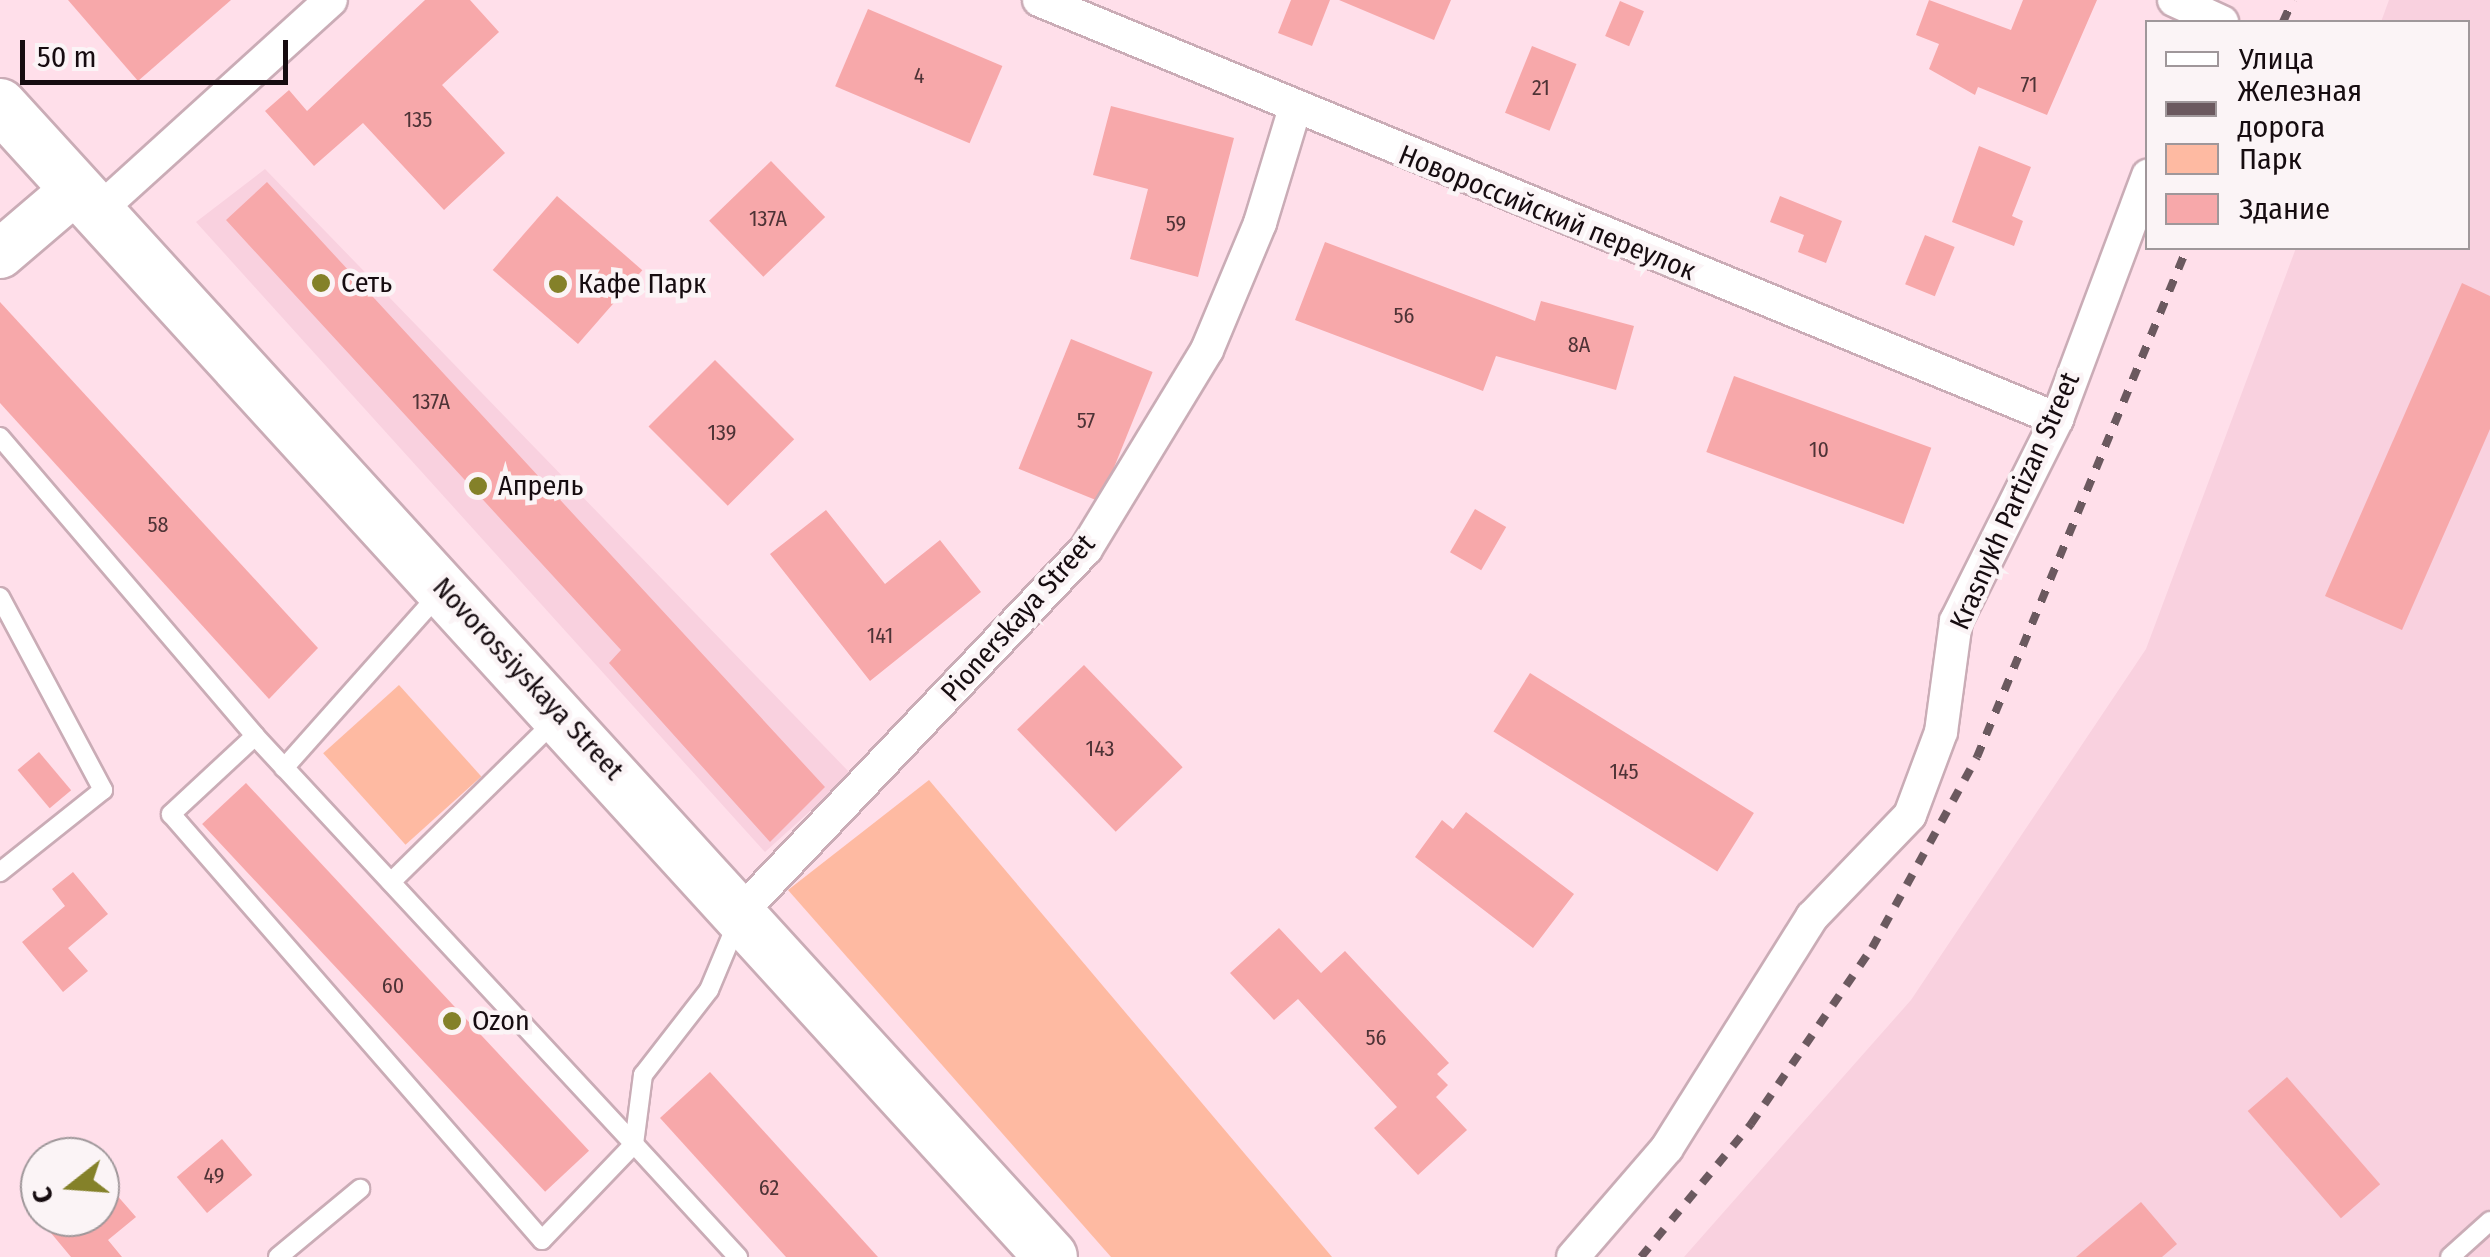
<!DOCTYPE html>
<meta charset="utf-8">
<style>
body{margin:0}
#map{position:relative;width:2490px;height:1257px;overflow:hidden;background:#ffdfea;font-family:"Fira Sans Condensed",sans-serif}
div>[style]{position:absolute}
.built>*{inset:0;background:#f9d1df}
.green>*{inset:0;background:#febaa2;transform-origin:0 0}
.building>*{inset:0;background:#f7a8aa;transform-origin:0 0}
.roads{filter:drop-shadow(2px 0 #caacb6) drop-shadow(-2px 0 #caacb6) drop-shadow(0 2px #caacb6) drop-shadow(0 -2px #caacb6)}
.lane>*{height:18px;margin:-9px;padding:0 9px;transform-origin:9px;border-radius:9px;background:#fff}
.street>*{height:32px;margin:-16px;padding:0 16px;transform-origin:16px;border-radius:16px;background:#fff}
.secondary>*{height:48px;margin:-24px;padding:0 24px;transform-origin:24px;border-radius:24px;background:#fff}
.primary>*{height:52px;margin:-26px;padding:0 26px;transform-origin:26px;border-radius:26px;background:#fff}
.rail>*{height:8px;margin-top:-4px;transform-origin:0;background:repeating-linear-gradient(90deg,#6b595f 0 12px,transparent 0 24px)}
.dots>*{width:28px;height:28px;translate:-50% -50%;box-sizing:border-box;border:5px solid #fbf4f6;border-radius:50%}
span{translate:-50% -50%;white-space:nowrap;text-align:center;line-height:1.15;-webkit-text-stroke:9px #fbf4f6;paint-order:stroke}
.number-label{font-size:22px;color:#4e3336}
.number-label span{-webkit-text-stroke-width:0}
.street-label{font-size:28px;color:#160c10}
.poi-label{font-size:28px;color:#160c10}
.left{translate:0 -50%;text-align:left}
.legend{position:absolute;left:2145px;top:20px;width:325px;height:230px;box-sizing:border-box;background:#fbf4f6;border:2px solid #9f979a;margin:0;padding:12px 18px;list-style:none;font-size:30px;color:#160c10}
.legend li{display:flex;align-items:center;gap:20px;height:50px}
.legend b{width:50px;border:2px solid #9f979a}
.north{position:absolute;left:20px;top:1137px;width:100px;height:100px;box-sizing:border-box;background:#fbf4f6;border:2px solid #9f979a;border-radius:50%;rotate:253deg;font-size:28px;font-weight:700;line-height:40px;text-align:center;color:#160c10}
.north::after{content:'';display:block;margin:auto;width:35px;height:45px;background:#848129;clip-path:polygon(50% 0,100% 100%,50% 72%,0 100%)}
.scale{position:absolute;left:20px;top:40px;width:268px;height:45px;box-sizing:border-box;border:5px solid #160c10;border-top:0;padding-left:12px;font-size:30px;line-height:35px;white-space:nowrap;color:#160c10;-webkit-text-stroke:8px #fbf4f6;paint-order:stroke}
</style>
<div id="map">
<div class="built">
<i style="clip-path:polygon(2389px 0,2490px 0,2490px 1257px,1684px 1257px,1911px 1000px,2146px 649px,2296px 248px,2468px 248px,2468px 22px,2381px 22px)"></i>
<i style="clip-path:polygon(265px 169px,851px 774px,765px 852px,196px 222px)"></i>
</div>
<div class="green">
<i style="left:399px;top:685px;width:123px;height:102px;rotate:48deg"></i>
<i style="clip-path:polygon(929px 780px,1332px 1257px,1111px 1257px,788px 890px)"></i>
</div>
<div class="building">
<i style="clip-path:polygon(68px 0,231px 0,138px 81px)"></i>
<i style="clip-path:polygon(425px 0,470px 0,499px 32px,442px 85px,505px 153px,444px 210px,363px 123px,314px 166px,265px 111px,289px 90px,307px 111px)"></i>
<i style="clip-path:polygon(1291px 0,1330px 0,1312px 46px,1278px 33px)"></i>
<i style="clip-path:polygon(1339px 0,1451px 0,1434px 40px)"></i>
<i style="clip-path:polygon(1929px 0,2011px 30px,2023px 0,2097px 0,2047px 115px,1978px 87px,1975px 95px,1929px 69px,1939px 44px,1916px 35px)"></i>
<i style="left:1620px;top:1px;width:26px;height:38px;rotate:23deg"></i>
<i style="left:868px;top:9px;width:146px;height:84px;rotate:23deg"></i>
<i style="left:1532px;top:46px;width:48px;height:72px;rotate:22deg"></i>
<i style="clip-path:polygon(1111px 106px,1234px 138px,1198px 277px,1130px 259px,1148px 189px,1093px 175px)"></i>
<i style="clip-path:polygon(1979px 146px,2031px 167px,2012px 216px,2023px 221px,2014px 246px,1952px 222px)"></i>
<i style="left:771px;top:161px;width:78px;height:86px;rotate:46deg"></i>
<i style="clip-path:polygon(267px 182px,825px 787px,770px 842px,609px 663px,621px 650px,226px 220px)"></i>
<i style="left:557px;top:196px;width:113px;height:98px;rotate:41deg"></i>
<i style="clip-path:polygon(1780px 196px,1842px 221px,1826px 263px,1798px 252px,1804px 235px,1770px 222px)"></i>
<i style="left:1925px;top:235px;width:32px;height:53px;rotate:22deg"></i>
<i style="clip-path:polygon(1325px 242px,1535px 321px,1541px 301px,1634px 326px,1616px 390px,1496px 356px,1483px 391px,1295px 320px)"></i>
<i style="clip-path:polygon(2462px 283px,2490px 296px,2490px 429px,2402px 630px,2325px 596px)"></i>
<i style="clip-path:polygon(0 302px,318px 648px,269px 699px,0 403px)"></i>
<i style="left:1071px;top:339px;width:88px;height:140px;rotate:22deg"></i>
<i style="left:715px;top:360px;width:112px;height:94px;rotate:45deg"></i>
<i style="left:1734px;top:376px;width:210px;height:81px;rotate:20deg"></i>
<i style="left:1475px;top:509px;width:36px;height:50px;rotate:30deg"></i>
<i style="clip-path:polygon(826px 510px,885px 584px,940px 540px,981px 592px,870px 681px,770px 554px)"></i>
<i style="left:1084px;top:665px;width:142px;height:93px;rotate:46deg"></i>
<i style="left:1530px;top:673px;width:264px;height:69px;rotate:32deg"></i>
<i style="left:39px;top:752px;width:50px;height:28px;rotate:50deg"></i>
<i style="left:246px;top:783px;width:503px;height:60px;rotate:47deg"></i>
<i style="clip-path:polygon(1466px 812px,1574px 894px,1533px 948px,1415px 857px,1442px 820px,1453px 829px)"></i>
<i style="clip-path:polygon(73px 872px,108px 914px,68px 948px,88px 971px,63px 992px,22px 942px,65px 906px,52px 889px)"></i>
<i style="clip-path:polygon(1279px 928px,1321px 973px,1345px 951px,1449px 1063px,1437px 1074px,1448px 1085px,1436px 1097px,1467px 1130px,1418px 1175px,1374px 1128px,1397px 1107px,1298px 999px,1274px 1020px,1230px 973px)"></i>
<i style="clip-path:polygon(710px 1072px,878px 1257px,786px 1257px,660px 1118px)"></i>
<i style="left:2287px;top:1077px;width:142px;height:52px;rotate:49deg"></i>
<i style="left:222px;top:1139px;width:47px;height:59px;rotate:50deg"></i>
<i style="clip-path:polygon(100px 1176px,136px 1217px,108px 1240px,122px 1257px,71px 1257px,51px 1233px,71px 1217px,100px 1217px)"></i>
<i style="clip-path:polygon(2141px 1202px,2177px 1244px,2162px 1257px,2076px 1257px)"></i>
</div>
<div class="roads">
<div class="lane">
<i style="left:0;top:437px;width:393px;rotate:49.5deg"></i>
<i style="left:255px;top:736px;width:115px;rotate:137.1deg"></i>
<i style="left:171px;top:814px;width:565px;rotate:48.95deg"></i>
<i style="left:542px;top:1240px;width:133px;rotate:-46.2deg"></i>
<i style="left:634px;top:1144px;width:154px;rotate:47.4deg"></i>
<i style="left:0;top:597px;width:219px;rotate:61.9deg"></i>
<i style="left:103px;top:790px;width:132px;rotate:141.5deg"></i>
<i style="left:255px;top:736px;width:557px;rotate:47.11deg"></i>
<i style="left:284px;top:768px;width:234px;rotate:-48.3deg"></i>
<i style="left:391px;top:882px;width:230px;rotate:-44.5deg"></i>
<i style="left:634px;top:1144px;width:70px;rotate:-82.6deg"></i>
<i style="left:643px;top:1075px;width:108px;rotate:-52.2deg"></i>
<i style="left:709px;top:990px;width:73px;rotate:-67.3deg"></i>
<i style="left:278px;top:1257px;width:107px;rotate:-39.7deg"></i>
<i style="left:2450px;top:1257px;width:54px;rotate:-42deg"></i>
</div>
<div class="street">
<i style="left:1039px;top:0;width:1101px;rotate:22.37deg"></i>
<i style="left:2174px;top:0;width:53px;rotate:24.6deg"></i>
<i style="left:96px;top:213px;width:317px;rotate:-42.2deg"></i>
<i style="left:741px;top:912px;width:501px;rotate:-46.46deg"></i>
<i style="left:1086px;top:549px;width:233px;rotate:-58.7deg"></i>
<i style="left:1207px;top:350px;width:138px;rotate:-67.3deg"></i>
<i style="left:1260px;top:223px;width:117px;rotate:-73.1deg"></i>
<i style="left:1573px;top:1257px;width:144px;rotate:-49.2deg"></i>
<i style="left:1667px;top:1148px;width:273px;rotate:-57.9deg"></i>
<i style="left:1812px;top:917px;width:141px;rotate:-46.1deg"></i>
<i style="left:1910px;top:815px;width:89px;rotate:-69.5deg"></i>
<i style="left:1941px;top:732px;width:112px;rotate:-82.3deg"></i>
<i style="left:1956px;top:621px;width:226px;rotate:-63.4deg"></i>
<i style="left:2057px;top:419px;width:260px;rotate:-69.5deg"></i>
</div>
<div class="secondary">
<i style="left:0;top:254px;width:99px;rotate:-40.5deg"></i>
</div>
<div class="primary">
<i style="left:0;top:105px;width:1559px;rotate:47.62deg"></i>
</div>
</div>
<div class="rail">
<i style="left:2283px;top:22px;width:24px;rotate:-66deg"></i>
<i style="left:1641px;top:1257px;width:173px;rotate:-50.4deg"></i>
<i style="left:1751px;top:1124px;width:214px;rotate:-55.5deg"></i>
<i style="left:1872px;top:948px;width:218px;rotate:-61.2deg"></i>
<i style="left:1977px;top:757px;width:551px;rotate:-67.58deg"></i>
</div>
<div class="dots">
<i style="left:321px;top:283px;background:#848129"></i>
<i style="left:558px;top:284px;background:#848129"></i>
<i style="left:478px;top:486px;background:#848129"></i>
<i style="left:452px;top:1021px;background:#848129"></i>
</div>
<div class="number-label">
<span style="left:919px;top:76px">4</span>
<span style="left:2029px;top:85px">71</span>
<span style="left:1541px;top:88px">21</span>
<span style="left:418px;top:120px">135</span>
<span style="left:768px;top:219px">137А</span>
<span style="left:1176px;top:224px">59</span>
<span style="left:1404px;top:316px">56</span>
<span style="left:1579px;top:345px">8А</span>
<span style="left:431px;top:402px">137А</span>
<span style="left:1086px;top:421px">57</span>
<span style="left:722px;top:433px">139</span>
<span style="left:1819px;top:450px">10</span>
<span style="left:158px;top:525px">58</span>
<span style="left:880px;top:636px">141</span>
<span style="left:1100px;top:749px">143</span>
<span style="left:1624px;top:772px">145</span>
<span style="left:393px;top:986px">60</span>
<span style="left:1376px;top:1038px">56</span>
<span style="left:214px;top:1176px">49</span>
<span style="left:769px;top:1188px">62</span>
</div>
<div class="street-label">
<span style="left:1547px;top:213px;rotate:22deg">Новороссийский переулок</span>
<span style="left:2015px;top:501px;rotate:-66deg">Krasnykh Partizan Street</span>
<span style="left:1018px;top:618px;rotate:-48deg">Pionerskaya Street</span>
<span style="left:528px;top:679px;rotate:47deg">Novorossiyskaya Street</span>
</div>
<div class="poi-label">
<span class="left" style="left:341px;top:283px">Сеть</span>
<span class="left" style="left:578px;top:284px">Кафе Парк</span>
<span class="left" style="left:498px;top:486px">Апрель</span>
<span class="left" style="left:472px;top:1021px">Ozon</span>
</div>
<ul class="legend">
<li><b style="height:12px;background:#fff"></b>Улица</li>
<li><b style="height:12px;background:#6b595f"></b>Железная дорога</li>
<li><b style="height:28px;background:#febaa2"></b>Парк</li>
<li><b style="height:28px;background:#f7a8aa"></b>Здание</li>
</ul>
<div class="north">С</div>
<div class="scale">50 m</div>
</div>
